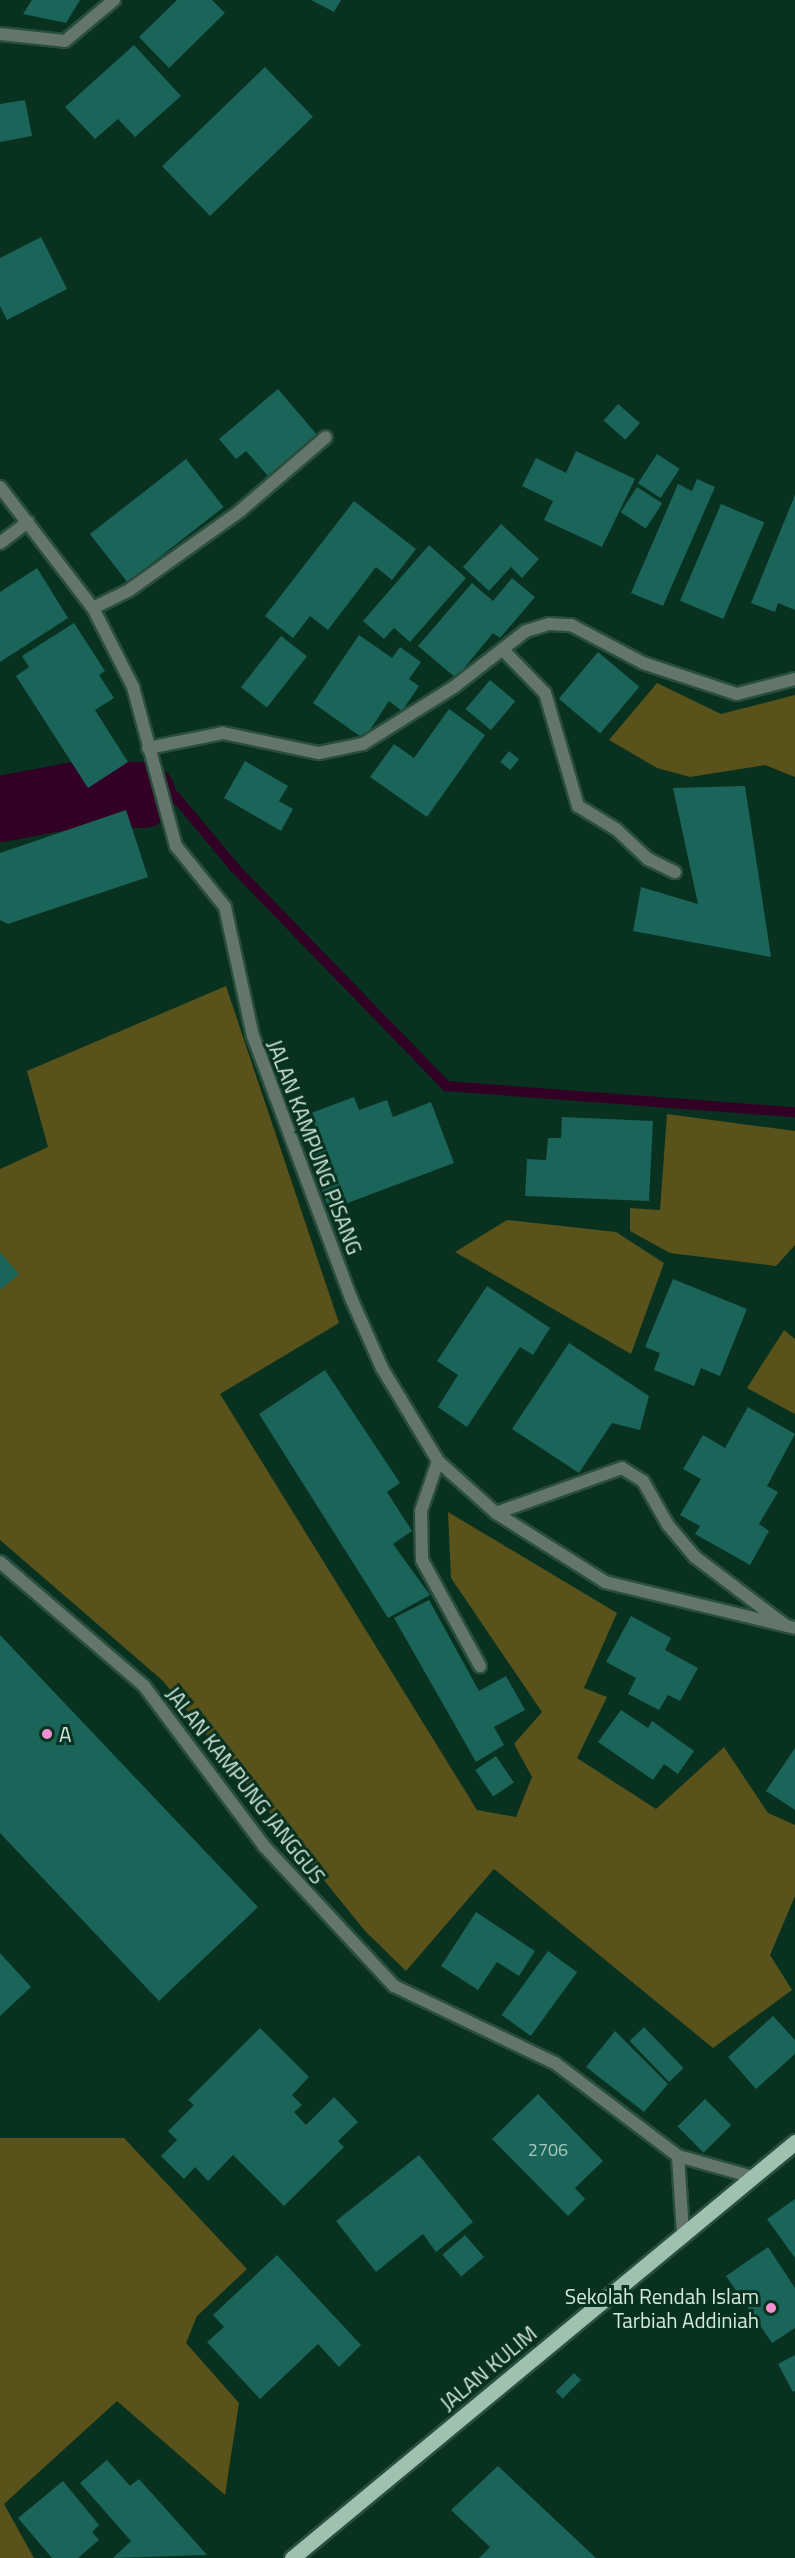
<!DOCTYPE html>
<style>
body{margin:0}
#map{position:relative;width:795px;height:2558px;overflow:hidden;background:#083120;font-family:"Titillium Web",sans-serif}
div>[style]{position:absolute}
.green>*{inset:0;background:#59521a}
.stream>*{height:10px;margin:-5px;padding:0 5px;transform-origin:5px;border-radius:5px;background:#320024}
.river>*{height:66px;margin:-33px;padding:0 33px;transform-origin:33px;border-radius:33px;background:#320024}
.building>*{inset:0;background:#1b6459;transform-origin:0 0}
.roads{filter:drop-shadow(2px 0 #294e3e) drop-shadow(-2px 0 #294e3e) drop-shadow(0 2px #294e3e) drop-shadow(0 -2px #294e3e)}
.service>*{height:12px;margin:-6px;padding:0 6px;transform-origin:6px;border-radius:6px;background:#64756c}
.minor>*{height:12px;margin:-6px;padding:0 6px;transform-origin:6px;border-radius:6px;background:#64756c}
.primary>*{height:15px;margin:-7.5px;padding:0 7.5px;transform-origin:7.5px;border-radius:7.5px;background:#9fc2b0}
.dots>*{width:16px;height:16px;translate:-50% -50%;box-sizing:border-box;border:3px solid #083120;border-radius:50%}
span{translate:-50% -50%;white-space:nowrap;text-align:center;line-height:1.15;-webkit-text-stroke:6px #083120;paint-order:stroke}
.number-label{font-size:18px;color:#a6c8bd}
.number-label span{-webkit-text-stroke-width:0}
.street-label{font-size:21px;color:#d4e9de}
.poi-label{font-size:21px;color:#d4e9de}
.left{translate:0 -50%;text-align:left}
.right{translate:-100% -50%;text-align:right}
</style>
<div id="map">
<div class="green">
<i style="clip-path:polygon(657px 683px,721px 714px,795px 695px,795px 777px,765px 765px,690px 777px,657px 768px,609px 740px)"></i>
<i style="clip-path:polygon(35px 778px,75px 804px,0 839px,0 779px)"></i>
<i style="clip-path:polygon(226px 986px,339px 1323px,220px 1394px,477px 1810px,516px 1817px,532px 1777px,514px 1744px,542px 1712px,451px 1578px,448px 1512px,617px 1613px,584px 1688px,607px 1697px,577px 1758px,656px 1809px,724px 1747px,768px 1813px,795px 1825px,795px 1896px,770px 1955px,792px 1990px,713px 2048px,494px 1869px,406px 1971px,365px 1931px,162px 1680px,0 1540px,0 1169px,48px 1147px,27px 1071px)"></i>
<i style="clip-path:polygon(667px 1114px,795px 1131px,795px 1245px,776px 1266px,670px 1253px,630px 1231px,630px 1208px,660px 1210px)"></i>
<i style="clip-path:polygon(507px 1220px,616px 1232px,664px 1263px,631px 1354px,455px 1252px)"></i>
<i style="clip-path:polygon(784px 1330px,795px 1339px,795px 1414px,747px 1388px)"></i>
<i style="clip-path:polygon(0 2138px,124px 2138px,247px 2269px,197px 2316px,186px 2343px,239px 2403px,225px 2495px,117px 2401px,4px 2504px,34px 2558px,0 2558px)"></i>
</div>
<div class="stream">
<i style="left:175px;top:796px;width:94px;rotate:50.2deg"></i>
<i style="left:235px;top:868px;width:303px;rotate:45.9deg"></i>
<i style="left:446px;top:1086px;width:350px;rotate:4.3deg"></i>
</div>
<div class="river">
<i style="left:0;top:809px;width:87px;rotate:-10.5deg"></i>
<i style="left:86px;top:793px;width:57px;rotate:2deg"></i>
</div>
<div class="building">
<i style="clip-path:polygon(32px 0,80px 0,66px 23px,23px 14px)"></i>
<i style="clip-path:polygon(177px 0,212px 0,225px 13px,169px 68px,139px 37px)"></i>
<i style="clip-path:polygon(311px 0,341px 0,334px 12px)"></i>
<i style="clip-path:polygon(134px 45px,181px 96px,135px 137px,118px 119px,95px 139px,65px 107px)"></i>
<i style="left:265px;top:67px;width:69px;height:143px;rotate:46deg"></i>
<i style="clip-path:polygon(25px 100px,32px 136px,0 142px,0 104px)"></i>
<i style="clip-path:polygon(41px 237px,67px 289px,7px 320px,0 306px,0 258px)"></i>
<i style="clip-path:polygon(278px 389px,318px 436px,269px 477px,246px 451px,236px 459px,219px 439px)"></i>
<i style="left:618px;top:404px;width:29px;height:22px;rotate:41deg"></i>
<i style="clip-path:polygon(576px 451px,635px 479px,602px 547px,544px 520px,553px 501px,522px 486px,536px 458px,566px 473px)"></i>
<i style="left:657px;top:454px;width:27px;height:35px;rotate:33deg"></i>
<i style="left:186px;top:459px;width:61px;height:122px;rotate:52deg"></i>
<i style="clip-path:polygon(697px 479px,715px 487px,663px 606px,631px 593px,678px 484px,692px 491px)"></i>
<i style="left:637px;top:487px;width:30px;height:30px;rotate:33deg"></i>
<i style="clip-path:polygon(795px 495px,795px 610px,778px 603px,775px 612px,751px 603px)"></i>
<i style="clip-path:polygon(354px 501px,416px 549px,392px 580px,376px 567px,328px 630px,310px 616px,293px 638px,265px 616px)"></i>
<i style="left:721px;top:504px;width:47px;height:105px;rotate:23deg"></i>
<i style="clip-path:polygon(501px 524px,539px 559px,522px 578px,511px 567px,489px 591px,463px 567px)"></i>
<i style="clip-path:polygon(429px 545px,466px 578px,410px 642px,394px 628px,384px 639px,363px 621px)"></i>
<i style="clip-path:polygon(37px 568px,68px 618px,0 662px,0 592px)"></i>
<i style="clip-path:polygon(512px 578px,535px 597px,500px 638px,493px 633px,456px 678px,418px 646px,472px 583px,493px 601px)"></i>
<i style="clip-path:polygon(74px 623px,105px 671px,99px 675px,114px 698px,95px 710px,128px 762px,88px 788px,16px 676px,29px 667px,22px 656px)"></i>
<i style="clip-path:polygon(359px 635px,392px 658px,400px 647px,421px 662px,409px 679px,419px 686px,402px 711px,389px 701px,364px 739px,313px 703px)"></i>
<i style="left:281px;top:636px;width:33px;height:65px;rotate:38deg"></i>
<i style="left:598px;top:652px;width:54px;height:61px;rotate:40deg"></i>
<i style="left:490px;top:680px;width:33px;height:38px;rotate:40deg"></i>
<i style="clip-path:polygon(449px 709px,485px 735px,427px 817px,370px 777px,394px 744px,414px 758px)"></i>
<i style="left:509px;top:751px;width:13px;height:14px;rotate:39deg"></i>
<i style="clip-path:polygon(245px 761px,288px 786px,279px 801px,293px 809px,281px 831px,224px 798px)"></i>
<i style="clip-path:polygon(745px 786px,771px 957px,633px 931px,641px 887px,698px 904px,673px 788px)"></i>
<i style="clip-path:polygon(126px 810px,148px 877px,8px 924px,0 920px,0 853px)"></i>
<i style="clip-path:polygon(354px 1097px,359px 1110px,387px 1100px,393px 1117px,431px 1102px,454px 1163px,329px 1210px,308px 1152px,322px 1146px,311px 1113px)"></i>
<i style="clip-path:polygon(562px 1117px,653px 1121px,649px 1201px,525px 1196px,527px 1159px,546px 1160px,548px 1138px,561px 1138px)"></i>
<i style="clip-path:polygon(0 1252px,19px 1274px,0 1290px)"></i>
<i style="clip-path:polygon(673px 1279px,747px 1309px,720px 1376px,701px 1368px,694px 1386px,654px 1370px,660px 1353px,645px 1347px)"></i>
<i style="clip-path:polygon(487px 1286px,550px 1328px,533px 1355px,520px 1347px,467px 1427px,438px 1407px,458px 1375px,437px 1361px)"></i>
<i style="clip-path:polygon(569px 1343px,649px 1396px,640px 1430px,612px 1423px,579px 1473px,512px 1429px)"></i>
<i style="clip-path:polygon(325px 1370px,400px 1483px,387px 1492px,412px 1531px,393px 1544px,430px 1595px,388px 1618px,259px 1414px)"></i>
<i style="clip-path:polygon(748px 1407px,795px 1434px,767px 1486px,778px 1492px,759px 1524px,769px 1531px,750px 1565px,695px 1534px,700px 1526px,680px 1515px,701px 1479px,683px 1469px,703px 1435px,725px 1448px)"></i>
<i style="clip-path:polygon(429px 1600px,479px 1691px,506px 1676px,525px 1710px,494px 1727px,504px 1745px,476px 1762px,394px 1618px)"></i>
<i style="clip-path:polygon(631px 1616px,671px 1638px,665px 1650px,698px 1668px,680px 1701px,668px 1695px,659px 1710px,628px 1694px,636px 1678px,606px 1662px)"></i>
<i style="clip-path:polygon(0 1635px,258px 1907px,159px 2001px,0 1833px)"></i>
<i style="clip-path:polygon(621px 1710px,648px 1728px,652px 1721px,694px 1751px,678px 1774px,664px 1764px,653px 1780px,598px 1742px)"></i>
<i style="clip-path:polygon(795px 1748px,795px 1810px,766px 1791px)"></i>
<i style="left:496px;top:1756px;width:32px;height:25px;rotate:56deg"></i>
<i style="clip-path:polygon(476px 1912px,535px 1951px,519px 1976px,497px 1962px,478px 1990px,441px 1966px)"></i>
<i style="left:548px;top:1951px;width:36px;height:79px;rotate:36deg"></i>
<i style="clip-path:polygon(0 1953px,31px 1987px,0 2016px)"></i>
<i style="clip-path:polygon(773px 2016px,795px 2040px,795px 2054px,756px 2089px,728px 2057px)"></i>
<i style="left:644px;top:2027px;width:57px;height:20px;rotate:46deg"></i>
<i style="clip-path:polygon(260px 2028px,309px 2077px,292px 2095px,302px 2105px,294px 2112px,306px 2125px,334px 2097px,358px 2122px,338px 2141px,344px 2147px,284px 2206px,233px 2155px,208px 2181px,195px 2167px,184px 2179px,161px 2156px,177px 2140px,168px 2131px,194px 2105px,188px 2100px)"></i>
<i style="clip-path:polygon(615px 2031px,668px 2084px,644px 2112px,586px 2067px)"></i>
<i style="clip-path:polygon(538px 2094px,603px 2161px,575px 2188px,585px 2199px,568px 2216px,492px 2139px)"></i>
<i style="left:705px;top:2099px;width:37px;height:39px;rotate:45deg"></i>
<i style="clip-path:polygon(419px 2155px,473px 2222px,436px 2252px,423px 2234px,376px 2272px,336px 2221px)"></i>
<i style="clip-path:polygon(795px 2199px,795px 2258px,767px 2219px)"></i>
<i style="left:465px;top:2235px;width:29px;height:30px;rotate:49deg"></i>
<i style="clip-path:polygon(768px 2247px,795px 2288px,795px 2328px,772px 2343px,726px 2276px)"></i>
<i style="clip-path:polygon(277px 2255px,361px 2345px,339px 2367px,318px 2344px,260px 2399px,207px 2342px,224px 2327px,213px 2315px)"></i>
<i style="clip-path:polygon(795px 2355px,795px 2391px,793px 2392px,778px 2364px)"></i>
<i style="left:574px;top:2373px;width:10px;height:26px;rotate:45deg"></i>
<i style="clip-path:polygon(107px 2460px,130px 2486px,139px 2479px,207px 2555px,113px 2558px,131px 2541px,80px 2483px)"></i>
<i style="clip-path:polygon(498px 2466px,596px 2558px,479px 2558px,490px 2547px,451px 2510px)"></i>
<i style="clip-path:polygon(63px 2481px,99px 2525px,92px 2532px,99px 2540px,78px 2558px,52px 2558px,18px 2518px)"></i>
</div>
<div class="roads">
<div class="service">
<i style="left:0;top:543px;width:35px;rotate:-37deg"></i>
<i style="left:93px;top:608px;width:39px;rotate:-26deg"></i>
<i style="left:128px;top:591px;width:138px;rotate:-35.5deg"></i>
<i style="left:240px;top:511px;width:113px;rotate:-40.7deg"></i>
<i style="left:503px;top:650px;width:60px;rotate:45.7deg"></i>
<i style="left:545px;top:693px;width:118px;rotate:73.7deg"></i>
<i style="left:578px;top:806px;width:44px;rotate:31.2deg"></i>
<i style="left:616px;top:829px;width:44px;rotate:43.2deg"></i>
<i style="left:648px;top:859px;width:30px;rotate:26deg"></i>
<i style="left:438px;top:1461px;width:53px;rotate:108.8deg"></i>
<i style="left:421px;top:1511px;width:49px;rotate:88.8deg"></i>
<i style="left:422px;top:1560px;width:121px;rotate:61.3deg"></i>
<i style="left:496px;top:1513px;width:134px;rotate:-19.7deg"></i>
<i style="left:622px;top:1468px;width:25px;rotate:32deg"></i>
<i style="left:643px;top:1481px;width:51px;rotate:60.4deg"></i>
<i style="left:668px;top:1525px;width:42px;rotate:49.8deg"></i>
<i style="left:695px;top:1557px;width:113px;rotate:37.1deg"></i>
</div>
<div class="minor">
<i style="left:0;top:34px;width:65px;rotate:6.1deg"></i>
<i style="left:65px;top:41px;width:64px;rotate:-39.9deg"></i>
<i style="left:0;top:487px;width:153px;rotate:52.5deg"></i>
<i style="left:93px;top:608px;width:89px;rotate:63.1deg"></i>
<i style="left:133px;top:687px;width:165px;rotate:74.9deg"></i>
<i style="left:176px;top:846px;width:78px;rotate:51.2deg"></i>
<i style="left:225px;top:907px;width:132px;rotate:77.8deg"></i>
<i style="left:253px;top:1036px;width:280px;rotate:69.5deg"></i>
<i style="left:351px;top:1298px;width:77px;rotate:66.1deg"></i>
<i style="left:382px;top:1368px;width:109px;rotate:58.9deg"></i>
<i style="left:438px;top:1461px;width:78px;rotate:41.9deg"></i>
<i style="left:496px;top:1513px;width:129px;rotate:32.3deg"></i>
<i style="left:605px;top:1582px;width:195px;rotate:13.6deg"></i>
<i style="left:148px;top:748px;width:76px;rotate:-11.3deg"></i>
<i style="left:223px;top:733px;width:98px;rotate:11.8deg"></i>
<i style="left:319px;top:753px;width:45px;rotate:-11.6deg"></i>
<i style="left:363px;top:744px;width:107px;rotate:-32.1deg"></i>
<i style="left:454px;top:687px;width:91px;rotate:-37.9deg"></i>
<i style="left:526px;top:631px;width:24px;rotate:-17deg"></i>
<i style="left:549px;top:624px;width:22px;rotate:3deg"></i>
<i style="left:571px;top:625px;width:81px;rotate:27.8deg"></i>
<i style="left:643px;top:663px;width:99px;rotate:18.3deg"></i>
<i style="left:737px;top:694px;width:60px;rotate:-14.5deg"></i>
<i style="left:0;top:1562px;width:190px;rotate:40.7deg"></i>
<i style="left:144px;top:1686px;width:200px;rotate:53.1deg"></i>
<i style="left:264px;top:1846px;width:191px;rotate:47.1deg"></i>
<i style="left:394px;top:1986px;width:178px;rotate:25.6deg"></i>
<i style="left:555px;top:2063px;width:154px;rotate:37.1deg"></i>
<i style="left:678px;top:2156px;width:78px;rotate:15.6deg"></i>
<i style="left:678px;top:2156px;width:78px;rotate:86.3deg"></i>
</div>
<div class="primary">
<i style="left:292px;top:2558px;width:653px;rotate:-39.59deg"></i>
</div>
</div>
<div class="dots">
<i style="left:47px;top:1734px;background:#f591d2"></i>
<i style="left:771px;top:2308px;background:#f591d2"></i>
</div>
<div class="number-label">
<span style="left:548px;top:2150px">2706</span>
</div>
<div class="street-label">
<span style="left:315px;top:1147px;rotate:69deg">JALAN KAMPUNG PISANG</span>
<span style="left:246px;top:1785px;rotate:52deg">JALAN KAMPUNG JANGGUS</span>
<span style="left:488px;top:2368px;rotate:-40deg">JALAN KULIM</span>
</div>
<div class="poi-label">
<span class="left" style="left:59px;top:1734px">A</span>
<span class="right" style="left:759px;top:2308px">Sekolah Rendah Islam<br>Tarbiah Addiniah</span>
</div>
</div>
